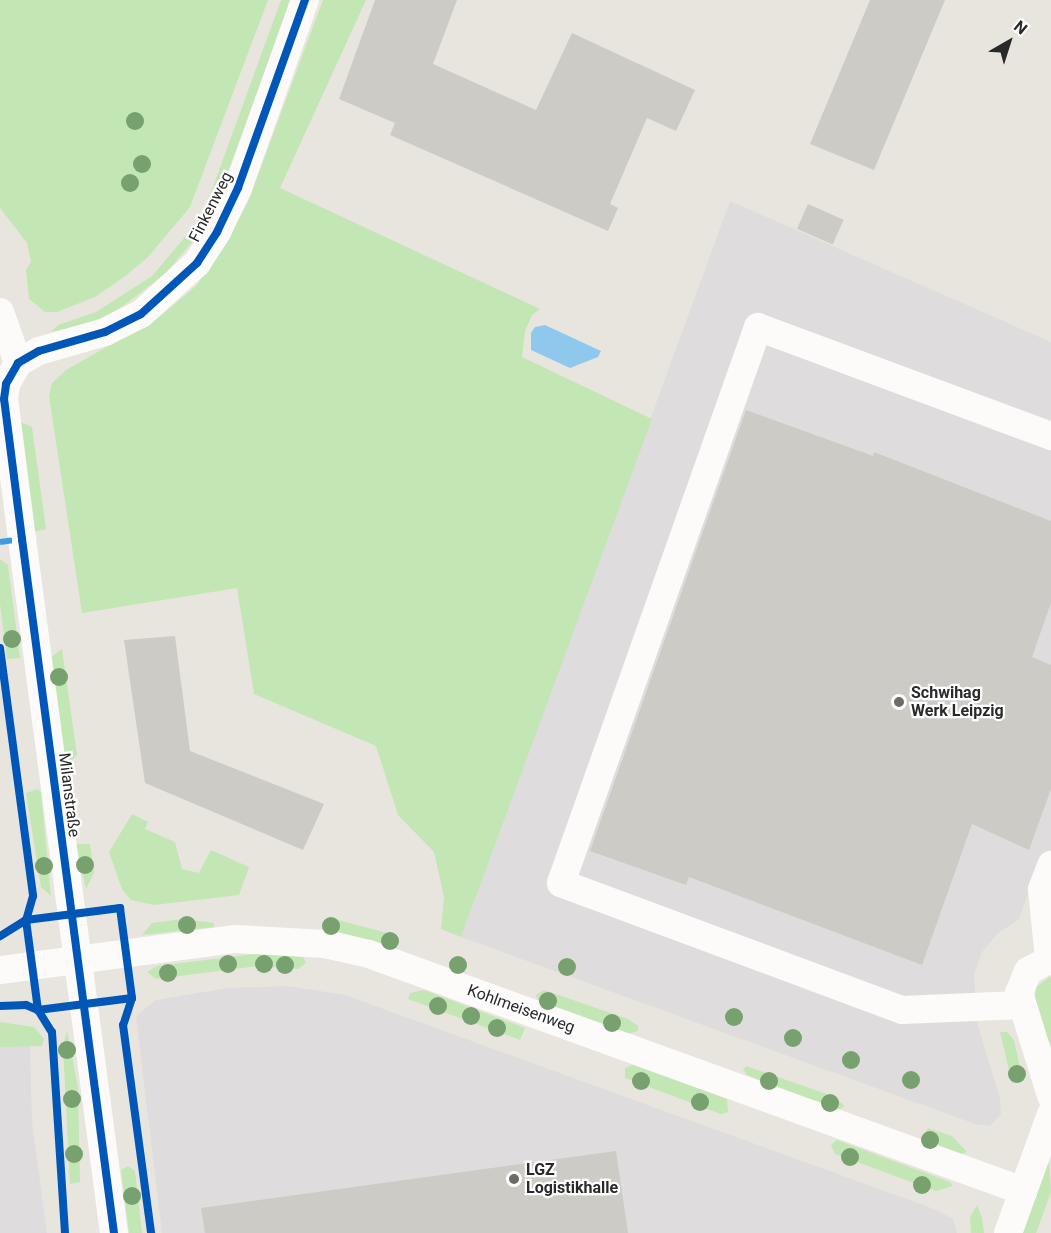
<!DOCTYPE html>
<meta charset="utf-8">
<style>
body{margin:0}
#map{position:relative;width:1051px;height:1233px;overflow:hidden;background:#e8e5de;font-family:Roboto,sans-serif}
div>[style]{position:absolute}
.industrial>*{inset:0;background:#dfdcdd}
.green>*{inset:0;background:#c3e6b5}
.water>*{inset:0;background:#8ec9ed}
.building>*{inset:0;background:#cccbc5;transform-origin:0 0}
.minor>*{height:28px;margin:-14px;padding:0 14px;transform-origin:14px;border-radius:14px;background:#fcfbfa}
.quiet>*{height:6px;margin-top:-3px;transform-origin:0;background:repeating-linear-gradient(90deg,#3d9ce1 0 12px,transparent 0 18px)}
.cycleway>*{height:8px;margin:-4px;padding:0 4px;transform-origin:4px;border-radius:4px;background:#0057b8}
.trees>*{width:18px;height:18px;margin:-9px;border-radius:50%;background:#78a170}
.dots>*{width:16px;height:16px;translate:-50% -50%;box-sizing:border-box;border:3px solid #fff;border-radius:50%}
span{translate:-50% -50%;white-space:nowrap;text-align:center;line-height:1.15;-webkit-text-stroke:4.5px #fff;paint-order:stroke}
.street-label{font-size:16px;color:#292929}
.poi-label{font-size:16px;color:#292929;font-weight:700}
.left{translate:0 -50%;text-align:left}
.north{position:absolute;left:979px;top:12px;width:60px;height:60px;-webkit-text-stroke:4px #fff;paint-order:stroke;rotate:39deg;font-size:16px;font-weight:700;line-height:24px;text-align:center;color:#292929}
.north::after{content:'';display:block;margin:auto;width:21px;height:27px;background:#292929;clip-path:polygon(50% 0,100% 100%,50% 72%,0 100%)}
</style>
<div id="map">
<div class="industrial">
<i style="clip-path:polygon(730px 201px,1051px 342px,1051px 898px,1029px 891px,1019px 919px,997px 934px,982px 952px,974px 974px,977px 1022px,1000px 1099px,1001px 1114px,990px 1126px,975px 1124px,461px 937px)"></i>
<i style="clip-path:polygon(288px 986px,345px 995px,934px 1209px,953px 1219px,957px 1233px,162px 1233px,136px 1016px,156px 1000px,228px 988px)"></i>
<i style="clip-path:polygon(30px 1045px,32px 1122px,47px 1233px,0 1233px,0 1047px)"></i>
</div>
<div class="green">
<i style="clip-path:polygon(0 0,268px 0,190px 207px,148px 257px,124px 277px,95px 297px,57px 312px,45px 312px,29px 299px,26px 270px,31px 262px,27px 243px,0 208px)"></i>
<i style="clip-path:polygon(281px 0,291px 0,218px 199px,197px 236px,166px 273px,123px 306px,93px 323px,51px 332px,58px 325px,96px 312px,152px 276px,202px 217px)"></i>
<i style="clip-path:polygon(323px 0,366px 0,280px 188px,540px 309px,532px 315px,525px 331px,522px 357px,652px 419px,461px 937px,441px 929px,444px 897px,434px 852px,398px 815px,376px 746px,254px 694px,237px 588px,82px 613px,49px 396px,52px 383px,66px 370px,158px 318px,196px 286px,213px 263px,248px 202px)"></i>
<i style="clip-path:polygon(19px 421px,32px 427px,46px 529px,33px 532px)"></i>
<i style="clip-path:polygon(0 559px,8px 565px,20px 658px,7px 659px,0 604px)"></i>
<i style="clip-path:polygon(62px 649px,77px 755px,72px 760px,65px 758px,50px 658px)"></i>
<i style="clip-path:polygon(38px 789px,41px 793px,51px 896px,41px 887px,26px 793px)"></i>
<i style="clip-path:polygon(132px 814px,148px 822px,145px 829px,175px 842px,182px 869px,199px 873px,211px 850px,249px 867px,239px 895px,154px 905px,131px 900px,122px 889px,109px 852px)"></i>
<i style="clip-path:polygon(76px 844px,90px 844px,94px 873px,86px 889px)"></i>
<i style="clip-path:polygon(331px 918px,387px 933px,393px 942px,387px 946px,325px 928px)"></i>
<i style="clip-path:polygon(182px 919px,214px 923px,214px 927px,142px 935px,152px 923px)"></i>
<i style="clip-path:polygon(262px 953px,303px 957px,306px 963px,298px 969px,257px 966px,156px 979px,147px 972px,157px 966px)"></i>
<i style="clip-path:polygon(1051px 976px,1051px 1050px,1035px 1000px,1036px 987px)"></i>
<i style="clip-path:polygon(424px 990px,525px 1028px,520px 1040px,408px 999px,410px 993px)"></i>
<i style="clip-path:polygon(544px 990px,628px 1019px,638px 1026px,638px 1031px,628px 1034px,538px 1001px,536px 995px)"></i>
<i style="clip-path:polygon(0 1022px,34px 1027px,44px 1039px,42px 1046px,0 1047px)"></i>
<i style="clip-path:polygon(67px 1031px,78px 1087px,80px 1182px,70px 1184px,63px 1046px)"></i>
<i style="clip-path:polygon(1000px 1032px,1007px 1032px,1014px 1040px,1023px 1081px,1012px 1083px)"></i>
<i style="clip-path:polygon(633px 1065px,727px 1099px,728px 1112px,721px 1114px,625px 1078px,625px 1068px)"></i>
<i style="clip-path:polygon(746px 1066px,832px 1096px,845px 1106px,838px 1110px,747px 1075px,743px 1070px)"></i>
<i style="clip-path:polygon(928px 1128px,952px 1136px,967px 1152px,961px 1154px,922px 1140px)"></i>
<i style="clip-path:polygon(837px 1140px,950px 1182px,953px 1186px,936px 1191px,835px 1154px,831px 1145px)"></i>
<i style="clip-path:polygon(1049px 1161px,1051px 1192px,1036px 1233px,1023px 1233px)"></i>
<i style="clip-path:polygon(128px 1166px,135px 1171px,142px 1233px,129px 1233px,121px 1170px)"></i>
<i style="clip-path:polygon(977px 1205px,982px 1218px,984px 1233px,971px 1233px,970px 1217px)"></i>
</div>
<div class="water">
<i style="clip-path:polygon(545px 325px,601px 351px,598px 357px,570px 368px,531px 350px,531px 333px,535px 327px)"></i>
</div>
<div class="building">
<i style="clip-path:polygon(375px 0,457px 0,433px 64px,536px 110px,572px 33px,695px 90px,676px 131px,647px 118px,610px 204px,618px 208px,608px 231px,390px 135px,395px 123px,339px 99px)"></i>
<i style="clip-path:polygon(870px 0,945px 0,874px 170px,810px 144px)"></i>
<i style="left:808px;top:204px;width:39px;height:27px;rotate:24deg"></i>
<i style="clip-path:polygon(746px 410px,873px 456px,874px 452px,1051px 521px,1051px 603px,1032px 657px,1051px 665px,1051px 789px,1029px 850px,972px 824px,922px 965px,689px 877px,686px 885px,590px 851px)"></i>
<i style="clip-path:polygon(175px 636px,190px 751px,324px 804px,303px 850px,145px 783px,124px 640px)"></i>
<i style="clip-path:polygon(616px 1151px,628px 1233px,205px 1233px,201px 1208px)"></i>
</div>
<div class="minor">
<i style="left:0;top:312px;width:54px;rotate:70.6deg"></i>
<i style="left:1049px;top:959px;width:70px;rotate:-95.7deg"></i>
<i style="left:1042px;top:889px;width:26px;rotate:-69deg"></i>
<i style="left:1051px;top:959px;width:26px;rotate:152deg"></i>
<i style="left:1028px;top:971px;width:24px;rotate:112deg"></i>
<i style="left:1019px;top:993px;width:108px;rotate:72.7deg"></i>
<i style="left:0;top:970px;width:238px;rotate:-7.5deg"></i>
<i style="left:236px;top:939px;width:89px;rotate:3.2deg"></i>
<i style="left:325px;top:944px;width:45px;rotate:12.8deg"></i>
<i style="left:369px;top:954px;width:696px;rotate:19.92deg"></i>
<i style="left:1021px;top:1005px;width:119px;rotate:177.6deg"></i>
<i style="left:902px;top:1010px;width:364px;rotate:-159.6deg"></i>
<i style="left:561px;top:883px;width:590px;rotate:-70.49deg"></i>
<i style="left:758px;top:327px;width:313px;rotate:20.4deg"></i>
<i style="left:114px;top:1233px;width:700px;rotate:-97.55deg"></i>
<i style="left:22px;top:539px;width:141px;rotate:-97.3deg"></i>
<i style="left:4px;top:399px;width:15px;rotate:-82deg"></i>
<i style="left:6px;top:384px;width:24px;rotate:-60deg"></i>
<i style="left:18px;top:363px;width:24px;rotate:-30deg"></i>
<i style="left:39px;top:351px;width:69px;rotate:-16.1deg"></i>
<i style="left:105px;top:332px;width:40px;rotate:-26.6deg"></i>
<i style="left:141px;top:314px;width:76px;rotate:-42.3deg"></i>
<i style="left:197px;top:263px;width:37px;rotate:-57deg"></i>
<i style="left:217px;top:232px;width:49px;rotate:-64.5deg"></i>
<i style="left:238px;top:188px;width:200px;rotate:-70.4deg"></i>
<i style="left:1008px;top:1233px;width:127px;rotate:-70.1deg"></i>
</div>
<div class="quiet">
<i style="left:0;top:542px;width:22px;rotate:-8deg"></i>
</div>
<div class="cycleway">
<i style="left:0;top:648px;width:250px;rotate:82.4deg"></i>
<i style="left:33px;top:896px;width:25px;rotate:106deg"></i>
<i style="left:26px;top:920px;width:31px;rotate:148deg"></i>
<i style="left:120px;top:908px;width:91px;rotate:82.4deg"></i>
<i style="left:132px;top:998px;width:95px;rotate:172.7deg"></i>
<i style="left:38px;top:1010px;width:91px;rotate:-97.6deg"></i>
<i style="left:26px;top:920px;width:95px;rotate:-7.3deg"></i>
<i style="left:132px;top:998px;width:28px;rotate:108deg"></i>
<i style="left:123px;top:1025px;width:210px;rotate:82.3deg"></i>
<i style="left:0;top:1006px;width:26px;rotate:-2deg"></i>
<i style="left:26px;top:1005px;width:13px;rotate:23deg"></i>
<i style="left:38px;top:1010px;width:26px;rotate:58deg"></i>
<i style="left:52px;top:1032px;width:201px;rotate:86.3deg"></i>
<i style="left:114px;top:1233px;width:700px;rotate:-97.55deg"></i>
<i style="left:22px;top:539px;width:141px;rotate:-97.3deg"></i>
<i style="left:4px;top:399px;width:15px;rotate:-82deg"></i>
<i style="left:6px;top:384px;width:24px;rotate:-60deg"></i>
<i style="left:18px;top:363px;width:24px;rotate:-30deg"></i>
<i style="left:39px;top:351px;width:69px;rotate:-16.1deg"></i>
<i style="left:105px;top:332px;width:40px;rotate:-26.6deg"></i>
<i style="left:141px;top:314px;width:76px;rotate:-42.3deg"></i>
<i style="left:197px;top:263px;width:37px;rotate:-57deg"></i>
<i style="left:217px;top:232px;width:49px;rotate:-64.5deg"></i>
<i style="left:238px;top:188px;width:200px;rotate:-70.4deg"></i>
</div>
<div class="trees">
<i style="left:135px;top:121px"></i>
<i style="left:142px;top:164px"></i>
<i style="left:130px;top:183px"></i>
<i style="left:12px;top:639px"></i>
<i style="left:59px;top:677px"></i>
<i style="left:85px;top:865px"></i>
<i style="left:44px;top:866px"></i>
<i style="left:187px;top:925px"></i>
<i style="left:331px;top:926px"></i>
<i style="left:390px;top:941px"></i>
<i style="left:228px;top:964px"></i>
<i style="left:264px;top:964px"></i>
<i style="left:285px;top:965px"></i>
<i style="left:458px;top:965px"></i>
<i style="left:567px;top:967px"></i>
<i style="left:168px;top:973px"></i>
<i style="left:548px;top:1001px"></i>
<i style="left:438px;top:1006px"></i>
<i style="left:471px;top:1016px"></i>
<i style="left:734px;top:1017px"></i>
<i style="left:612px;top:1023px"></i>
<i style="left:497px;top:1028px"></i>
<i style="left:793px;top:1038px"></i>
<i style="left:67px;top:1050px"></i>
<i style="left:851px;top:1060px"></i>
<i style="left:1017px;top:1074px"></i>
<i style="left:911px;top:1080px"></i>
<i style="left:641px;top:1081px"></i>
<i style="left:769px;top:1081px"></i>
<i style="left:72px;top:1099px"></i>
<i style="left:700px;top:1102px"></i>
<i style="left:830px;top:1103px"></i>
<i style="left:930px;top:1140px"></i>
<i style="left:74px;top:1154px"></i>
<i style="left:850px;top:1157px"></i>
<i style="left:922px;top:1185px"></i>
<i style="left:132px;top:1196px"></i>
</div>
<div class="dots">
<i style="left:899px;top:702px;background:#6c6b68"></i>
<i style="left:514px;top:1179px;background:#6c6b68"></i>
</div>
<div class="street-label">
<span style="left:211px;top:207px;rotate:-63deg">Finkenweg</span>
<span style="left:69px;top:795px;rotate:83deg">Milanstraße</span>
<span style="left:521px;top:1009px;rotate:20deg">Kohlmeisenweg</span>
</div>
<div class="poi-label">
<span class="left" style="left:911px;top:702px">Schwihag<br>Werk Leipzig</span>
<span class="left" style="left:526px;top:1179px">LGZ<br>Logistikhalle</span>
</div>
<div class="north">N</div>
</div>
